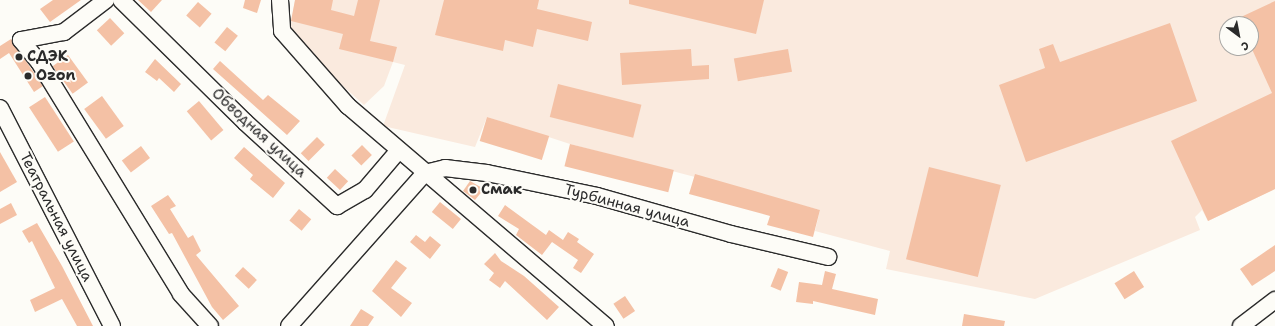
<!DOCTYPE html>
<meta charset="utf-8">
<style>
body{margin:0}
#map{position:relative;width:1275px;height:326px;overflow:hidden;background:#fdfcf7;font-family:"Shantell Sans",sans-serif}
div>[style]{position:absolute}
.built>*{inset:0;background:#faeade}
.building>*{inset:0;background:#f4c1a5;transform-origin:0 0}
.roads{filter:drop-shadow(1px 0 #2b2b2b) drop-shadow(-1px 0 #2b2b2b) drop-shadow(0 1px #2b2b2b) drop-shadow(0 -1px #2b2b2b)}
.minor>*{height:16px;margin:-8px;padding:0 8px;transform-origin:8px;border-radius:8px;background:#fdfcf7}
.dots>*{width:11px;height:11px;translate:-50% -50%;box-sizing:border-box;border:2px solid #fdfcf7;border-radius:50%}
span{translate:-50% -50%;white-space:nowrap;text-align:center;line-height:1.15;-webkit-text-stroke:4px #fdfcf7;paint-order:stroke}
.poi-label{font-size:15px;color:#2b2b2b;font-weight:700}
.left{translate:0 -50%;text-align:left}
.street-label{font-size:15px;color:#2b2b2b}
.north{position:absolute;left:1219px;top:16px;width:40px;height:40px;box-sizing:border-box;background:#fdfcf7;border:1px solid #a9a8a5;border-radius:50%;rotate:148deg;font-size:11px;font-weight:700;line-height:16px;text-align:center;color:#2b2b2b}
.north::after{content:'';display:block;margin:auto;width:14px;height:18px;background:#2b2b2b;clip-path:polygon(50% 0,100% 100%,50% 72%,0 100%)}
</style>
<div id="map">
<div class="built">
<i style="clip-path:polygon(evenodd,295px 0,1275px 0,1275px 189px,1208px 221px,1202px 210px,1195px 217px,1200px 230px,1035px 299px,886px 269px,890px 251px,815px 231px,820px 210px,570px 144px,487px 117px,475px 147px,383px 126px,405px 65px,393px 62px,384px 86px,364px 105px,325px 70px,290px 29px,295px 0,1227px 24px,1251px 24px,1251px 48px,1227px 48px,1227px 24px)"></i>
</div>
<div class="building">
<i style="clip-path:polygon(53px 0,81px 0,50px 22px,40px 9px)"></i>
<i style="clip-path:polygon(138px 0,162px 0,151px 12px)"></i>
<i style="clip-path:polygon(245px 0,261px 0,257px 13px,243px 8px)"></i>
<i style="clip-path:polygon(295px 0,333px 0,331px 10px,354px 16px,358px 0,380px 0,370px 41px,397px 47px,393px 62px,339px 49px,343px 34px,291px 21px)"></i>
<i style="clip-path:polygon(444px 0,539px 0,537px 9px,592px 22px,588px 41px,537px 29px,533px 47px,505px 40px,503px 51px,435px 35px)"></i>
<i style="clip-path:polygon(629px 0,764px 0,756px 34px,629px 4px)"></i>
<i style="clip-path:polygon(1275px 1px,1275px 189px,1208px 221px,1171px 141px,1272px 93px,1251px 47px,1251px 24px,1226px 24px)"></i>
<i style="left:198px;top:2px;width:18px;height:18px;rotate:41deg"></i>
<i style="left:110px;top:18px;width:21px;height:18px;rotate:47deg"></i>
<i style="clip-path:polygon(1170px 23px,1197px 101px,1026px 162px,999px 85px,1045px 68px,1039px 49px,1053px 44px,1060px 62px)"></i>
<i style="left:227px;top:27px;width:14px;height:20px;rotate:39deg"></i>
<i style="clip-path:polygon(11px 39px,43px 86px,34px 92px,9px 53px,0 59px,0 46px)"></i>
<i style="clip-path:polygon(691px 49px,692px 66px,709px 65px,709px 79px,622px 85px,620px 53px)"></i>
<i style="left:788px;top:49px;width:23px;height:55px;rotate:80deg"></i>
<i style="left:68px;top:55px;width:34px;height:19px;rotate:54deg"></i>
<i style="clip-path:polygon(155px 59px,181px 84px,174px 92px,159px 78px,157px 81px,145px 72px)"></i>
<i style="clip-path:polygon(220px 61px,263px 100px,268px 95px,300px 121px,287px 135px,213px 69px)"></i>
<i style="left:558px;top:84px;width:86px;height:34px;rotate:14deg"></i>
<i style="left:102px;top:96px;width:37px;height:22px;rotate:54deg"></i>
<i style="left:45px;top:97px;width:53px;height:19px;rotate:57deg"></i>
<i style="left:199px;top:101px;width:38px;height:16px;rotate:50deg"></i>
<i style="left:487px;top:117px;width:65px;height:25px;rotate:17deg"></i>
<i style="left:317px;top:137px;width:11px;height:23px;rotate:45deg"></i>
<i style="left:570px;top:144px;width:107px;height:23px;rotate:14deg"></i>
<i style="left:362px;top:145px;width:14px;height:15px;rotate:45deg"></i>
<i style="left:141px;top:146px;width:15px;height:24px;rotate:53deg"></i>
<i style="clip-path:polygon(244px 147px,285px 183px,273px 198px,250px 179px,253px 175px,234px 158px)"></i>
<i style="clip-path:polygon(0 152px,17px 182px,0 192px)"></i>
<i style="left:929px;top:167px;width:74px;height:95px;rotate:14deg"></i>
<i style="left:335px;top:169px;width:18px;height:12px;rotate:43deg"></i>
<i style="clip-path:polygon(695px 174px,820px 210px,813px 237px,767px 225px,770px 216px,689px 194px)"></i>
<i style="clip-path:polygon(470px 181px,484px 189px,475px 200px,463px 191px)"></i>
<i style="clip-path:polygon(168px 195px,176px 206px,170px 209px,188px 238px,193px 235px,201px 251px,196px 255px,239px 306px,223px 320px,212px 307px,172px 233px,169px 234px,151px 206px)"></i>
<i style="left:440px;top:202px;width:27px;height:13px;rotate:39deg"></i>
<i style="clip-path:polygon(11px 203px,17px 215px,0 224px,0 209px)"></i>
<i style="clip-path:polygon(505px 205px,546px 235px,549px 230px,563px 240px,568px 232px,579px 239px,577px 242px,594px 254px,581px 273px,573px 268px,578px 260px,552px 242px,542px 255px,516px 235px,519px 229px,498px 216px)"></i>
<i style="left:299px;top:209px;width:16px;height:15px;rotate:40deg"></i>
<i style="clip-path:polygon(37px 223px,62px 266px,93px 326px,77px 326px,62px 299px,35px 312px,30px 300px,55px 288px,32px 241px,29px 243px,22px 231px)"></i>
<i style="clip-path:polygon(416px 235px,425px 242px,430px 236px,441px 245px,430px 259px,410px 242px)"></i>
<i style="clip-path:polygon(1275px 245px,1275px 271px,1252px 286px,1240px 269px)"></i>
<i style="clip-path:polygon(495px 253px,501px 261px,524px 276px,559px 307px,547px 320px,505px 281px,500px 288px,489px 280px,494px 273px,484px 264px)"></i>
<i style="clip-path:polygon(396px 260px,407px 268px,391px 288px,412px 303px,401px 317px,372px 291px)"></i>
<i style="left:243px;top:267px;width:19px;height:12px;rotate:43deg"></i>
<i style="left:778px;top:268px;width:11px;height:20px;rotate:22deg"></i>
<i style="clip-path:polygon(825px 271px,836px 274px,832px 289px,878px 299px,875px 315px,813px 301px,813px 304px,796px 302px,799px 282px,822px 285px)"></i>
<i style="left:1134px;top:271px;width:19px;height:23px;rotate:58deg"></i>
<i style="left:625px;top:296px;width:18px;height:14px;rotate:56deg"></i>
<i style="clip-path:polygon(361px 309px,374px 317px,368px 326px,350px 326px)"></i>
<i style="clip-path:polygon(964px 314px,1005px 321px,1004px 326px,962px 326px)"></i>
</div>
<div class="roads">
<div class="minor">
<i style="left:106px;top:0;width:53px;rotate:142.7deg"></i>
<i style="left:64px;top:32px;width:44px;rotate:169.5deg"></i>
<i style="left:21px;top:40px;width:28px;rotate:51deg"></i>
<i style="left:39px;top:62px;width:272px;rotate:58.5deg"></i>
<i style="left:181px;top:294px;width:43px;rotate:47.8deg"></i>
<i style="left:121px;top:0;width:174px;rotate:44.5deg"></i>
<i style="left:245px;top:122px;width:125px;rotate:42.4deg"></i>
<i style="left:337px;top:206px;width:32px;rotate:-30deg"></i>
<i style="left:365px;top:190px;width:52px;rotate:-49.6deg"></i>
<i style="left:280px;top:0;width:31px;rotate:86deg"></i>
<i style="left:282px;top:31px;width:100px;rotate:48.7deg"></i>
<i style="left:348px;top:106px;width:339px;rotate:40.5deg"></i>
<i style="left:0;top:108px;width:245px;rotate:62.8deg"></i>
<i style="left:425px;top:173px;width:21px;rotate:-14deg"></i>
<i style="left:445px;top:168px;width:42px;rotate:6.8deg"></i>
<i style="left:487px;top:173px;width:112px;rotate:11.8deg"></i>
<i style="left:597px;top:196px;width:139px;rotate:15.8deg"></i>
<i style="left:731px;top:234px;width:100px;rotate:13.3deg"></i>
<i style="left:289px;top:326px;width:205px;rotate:-48.4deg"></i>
<i style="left:1241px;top:326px;width:43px;rotate:-37.4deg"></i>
</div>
</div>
<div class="dots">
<i style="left:19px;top:57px;background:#2b2b2b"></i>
<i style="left:28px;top:76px;background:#2b2b2b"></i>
<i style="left:473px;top:190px;background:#2b2b2b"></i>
</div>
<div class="poi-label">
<span class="left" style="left:27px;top:57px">СДЭК</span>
<span class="left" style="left:36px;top:76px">Ozon</span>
<span class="left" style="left:481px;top:190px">Смак</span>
</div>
<div class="street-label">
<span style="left:259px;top:133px;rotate:43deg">Обводная улица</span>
<span style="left:627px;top:206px;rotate:15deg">Турбинная улица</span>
<span style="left:56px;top:217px;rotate:63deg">Театральная улица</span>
</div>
<div class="north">С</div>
</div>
